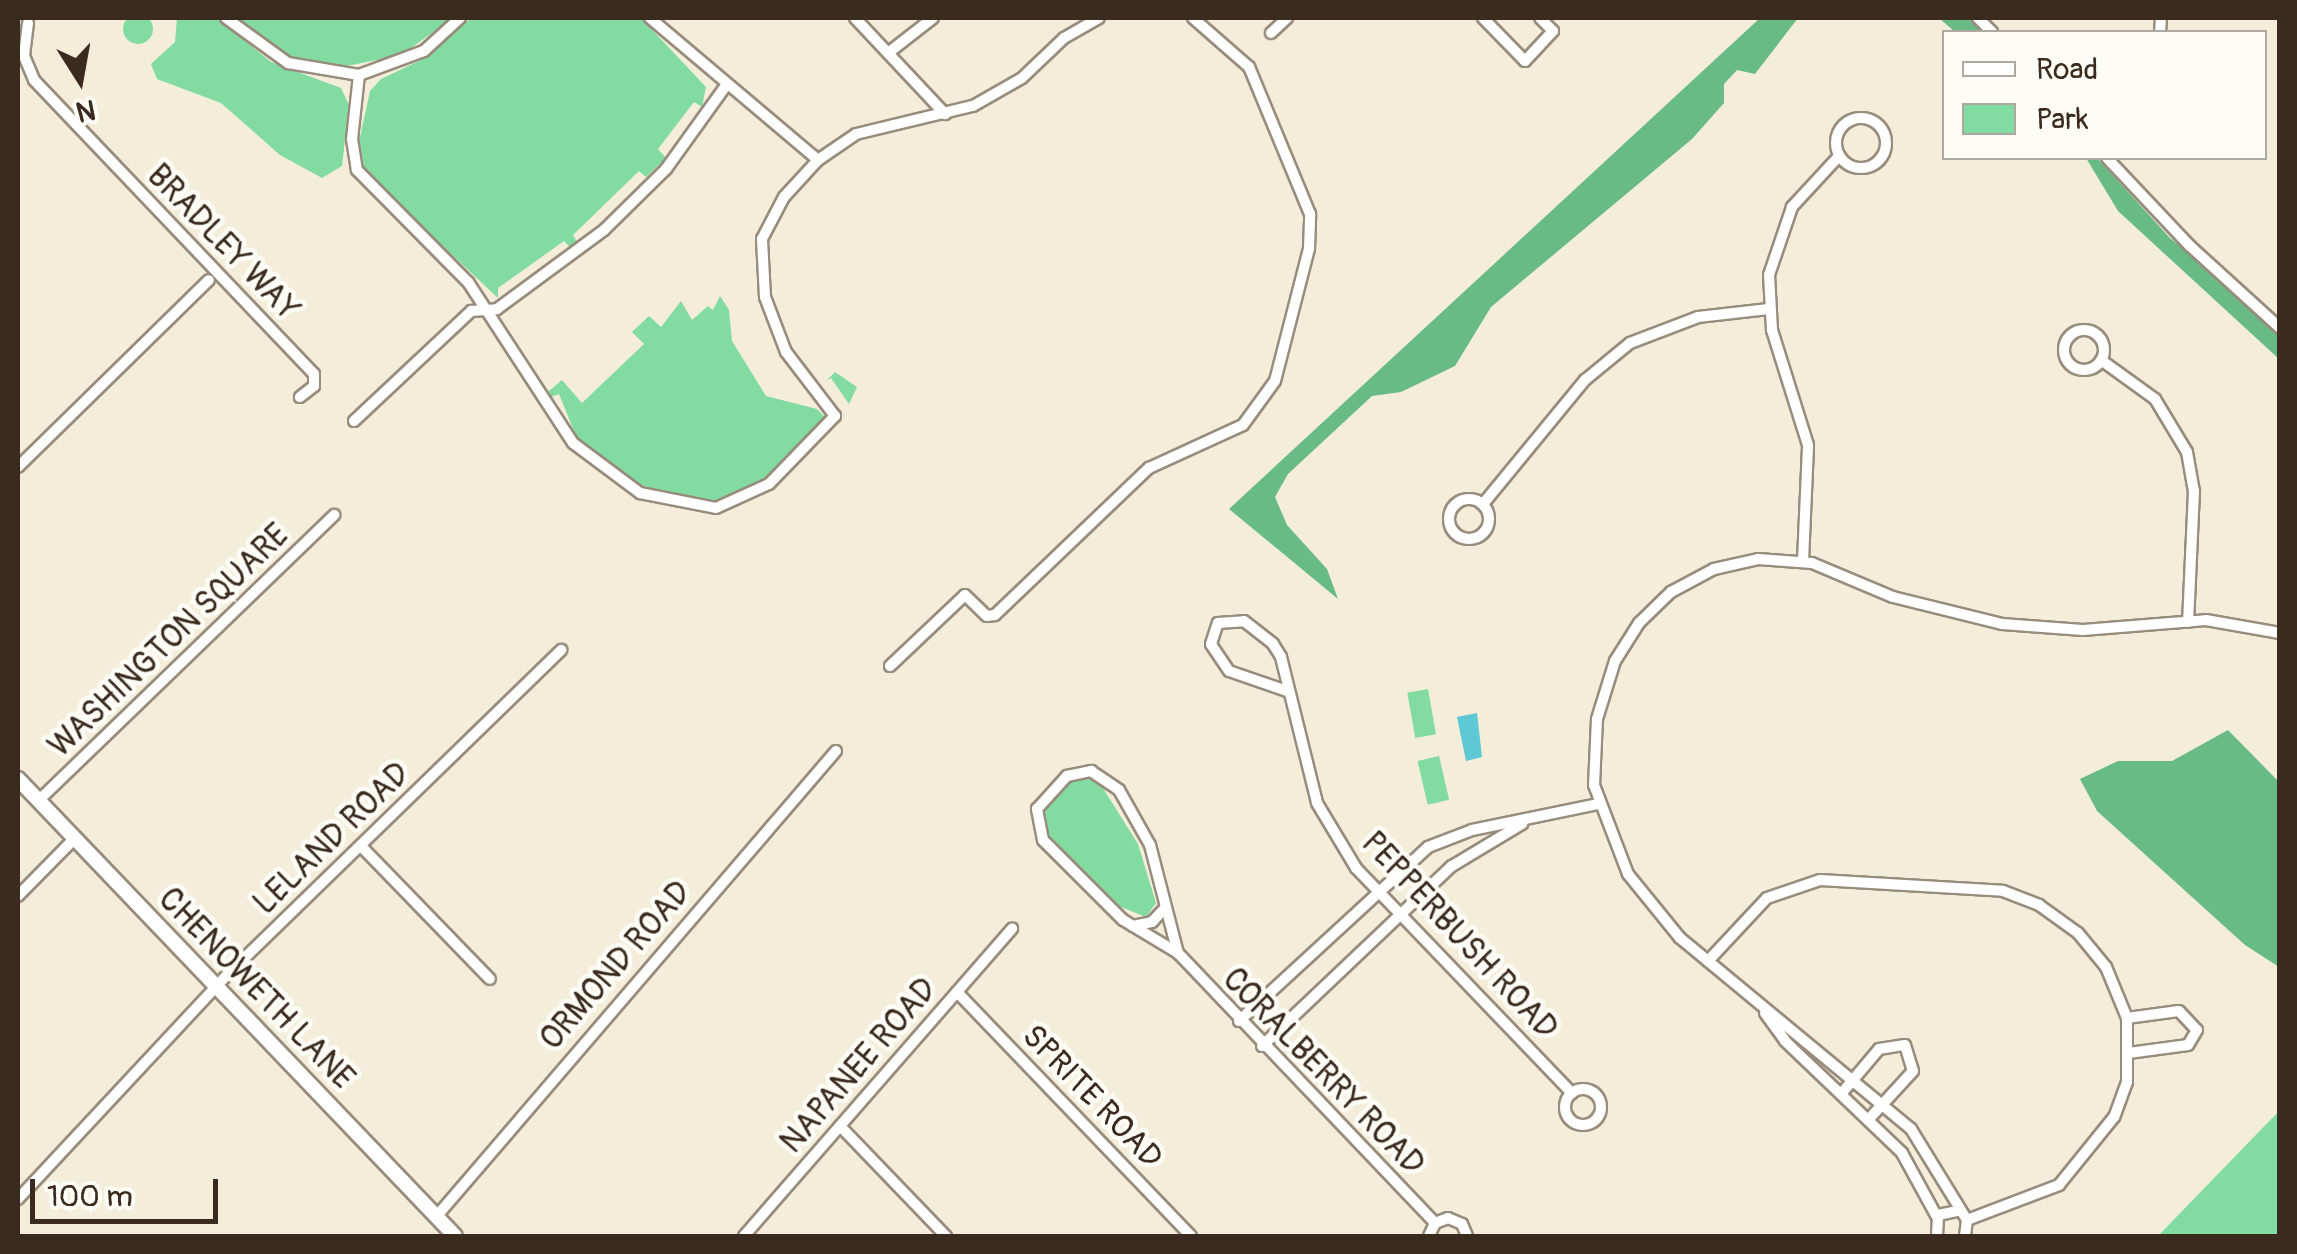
<!DOCTYPE html>
<style>
body{margin:0}
#map{position:relative;width:2297px;height:1254px;overflow:hidden;background:#f4edd9;font-family:Pangolin,sans-serif}
div>[style]{position:absolute}
.green>*{inset:0;background:#82dba0;transform-origin:0 0}
.round{border-radius:50%}
.forest>*{inset:0;background:#69bb86}
.water>*{inset:0;background:#5dc9d5}
.roads{filter:drop-shadow(2px 0 #988c7c) drop-shadow(-2px 0 #988c7c) drop-shadow(0 2px #988c7c) drop-shadow(0 -2px #988c7c)}
.street>*{height:10px;margin:-5px;padding:0 5px;transform-origin:5px;border-radius:5px;background:#fff}
.street>.ring{margin:-5px;padding:0;box-sizing:content-box;background:none;border:10px solid #fff;border-radius:50%}
.secondary>*{height:14px;margin:-7px;padding:0 7px;transform-origin:7px;border-radius:7px;background:#fff}
span{translate:-50% -50%;white-space:nowrap;text-align:center;line-height:1.15;-webkit-text-stroke:9px #fdfcf7;paint-order:stroke}
.street-label{font-size:32px;color:#3b2a1e}
.frame{position:absolute;inset:0;border:20px solid #3b2a1e;pointer-events:none}
.legend{position:absolute;left:1942px;top:30px;width:325px;height:130px;box-sizing:border-box;background:#fdfcf7;border:2px solid #afa8a0;margin:0;padding:12px 18px;list-style:none;font-size:30px;color:#3b2a1e}
.legend li{display:flex;align-items:center;gap:20px;height:50px}
.legend b{width:50px;border:2px solid #afa8a0}
.north{position:absolute;left:30px;top:30px;width:100px;height:100px;-webkit-text-stroke:8px #fdfcf7;paint-order:stroke;rotate:169deg;font-size:28px;font-weight:700;line-height:40px;text-align:center;color:#3b2a1e}
.north::after{content:'';display:block;margin:auto;width:35px;height:45px;background:#3b2a1e;clip-path:polygon(50% 0,100% 100%,50% 72%,0 100%)}
.scale{position:absolute;left:30px;top:1179px;width:188px;height:45px;box-sizing:border-box;border:5px solid #3b2a1e;border-top:0;padding-left:12px;font-size:30px;line-height:35px;white-space:nowrap;color:#3b2a1e;-webkit-text-stroke:8px #fdfcf7;paint-order:stroke}
</style>
<div id="map">
<div class="green">
<i class="round" style="left:123px;top:14px;width:30px;height:30px"></i>
<i style="clip-path:polygon(177px 18px,217px 18px,271px 62px,341px 88px,349px 105px,342px 166px,322px 178px,280px 155px,221px 103px,157px 79px,151px 64px,175px 42px)"></i>
<i style="clip-path:polygon(232px 18px,453px 18px,401px 55px,342px 67px,283px 55px)"></i>
<i style="clip-path:polygon(471px 18px,641px 18px,706px 87px,702px 107px,694px 102px,658px 149px,666px 158px,646px 177px,639px 171px,573px 235px,577px 242px,571px 248px,564px 241px,498px 288px,498px 298px,381px 188px,364px 166px,359px 142px,370px 91px,381px 79px,423px 59px)"></i>
<i style="clip-path:polygon(720px 296px,729px 310px,732px 341px,766px 396px,817px 409px,827px 419px,759px 486px,729px 499px,702px 502px,626px 481px,576px 436px,559px 394px,551px 397px,549px 391px,562px 380px,582px 403px,644px 344px,632px 332px,649px 316px,661px 327px,681px 301px,692px 320px,708px 306px,713px 310px)"></i>
<i style="clip-path:polygon(835px 372px,857px 387px,849px 404px,831px 378px,826px 381px)"></i>
<i style="left:1428px;top:689px;width:46px;height:21px;rotate:80deg"></i>
<i style="left:1439px;top:756px;width:45px;height:22px;rotate:77deg"></i>
<i style="clip-path:polygon(1084px 776px,1101px 785px,1138px 844px,1156px 903px,1146px 917px,1116px 905px,1044px 830px,1041px 812px,1067px 780px)"></i>
<i style="clip-path:polygon(2279px 1111px,2279px 1236px,2158px 1236px)"></i>
</div>
<div class="forest">
<i style="clip-path:polygon(1760px 18px,1798px 18px,1755px 74px,1737px 70px,1724px 84px,1724px 103px,1692px 139px,1491px 307px,1455px 366px,1401px 392px,1372px 396px,1288px 474px,1275px 497px,1287px 525px,1327px 569px,1338px 599px,1229px 509px)"></i>
<i style="clip-path:polygon(1939px 18px,1970px 18px,1983px 32px,1955px 32px)"></i>
<i style="clip-path:polygon(2086px 158px,2097px 158px,2170px 238px,2243px 297px,2279px 336px,2279px 359px,2118px 211px)"></i>
<i style="clip-path:polygon(2228px 730px,2279px 782px,2279px 967px,2245px 945px,2097px 811px,2080px 779px,2118px 761px,2172px 761px)"></i>
</div>
<div class="water">
<i style="clip-path:polygon(1477px 713px,1482px 757px,1466px 761px,1457px 717px)"></i>
</div>
<div class="roads">
<div class="street">
<i style="left:226px;top:18px;width:77px;rotate:36deg"></i>
<i style="left:288px;top:63px;width:72px;rotate:9.6deg"></i>
<i style="left:359px;top:75px;width:69px;rotate:-20.3deg"></i>
<i style="left:424px;top:51px;width:49px;rotate:-42.5deg"></i>
<i style="left:650px;top:18px;width:220px;rotate:40.2deg"></i>
<i style="left:855px;top:18px;width:132px;rotate:46.8deg"></i>
<i style="left:1483px;top:18px;width:60px;rotate:45.7deg"></i>
<i style="left:1525px;top:61px;width:41px;rotate:-47deg"></i>
<i style="left:1553px;top:31px;width:18px;rotate:-135deg"></i>
<i style="left:1978px;top:18px;width:20px;rotate:45deg"></i>
<i style="left:28px;top:23px;width:33px;rotate:97deg"></i>
<i style="left:24px;top:56px;width:26px;rotate:67deg"></i>
<i style="left:34px;top:80px;width:406px;rotate:46.4deg"></i>
<i style="left:314px;top:374px;width:12px;rotate:90deg"></i>
<i style="left:314px;top:386px;width:18px;rotate:142deg"></i>
<i style="left:2160px;top:32px;width:14px;rotate:-86deg"></i>
<i style="left:1271px;top:33px;width:22px;rotate:-43deg"></i>
<i style="left:888px;top:53px;width:57px;rotate:-37.9deg"></i>
<i style="left:359px;top:75px;width:64px;rotate:96.2deg"></i>
<i style="left:352px;top:139px;width:31px;rotate:81deg"></i>
<i style="left:357px;top:170px;width:158px;rotate:45.3deg"></i>
<i style="left:468px;top:282px;width:192px;rotate:56.9deg"></i>
<i style="left:573px;top:443px;width:84px;rotate:36.7deg"></i>
<i style="left:640px;top:493px;width:77px;rotate:11.2deg"></i>
<i style="left:716px;top:508px;width:58px;rotate:-24.4deg"></i>
<i style="left:769px;top:484px;width:95px;rotate:-45.9deg"></i>
<i style="left:835px;top:416px;width:81px;rotate:-127.4deg"></i>
<i style="left:786px;top:352px;width:59px;rotate:-110.9deg"></i>
<i style="left:765px;top:297px;width:58px;rotate:-93deg"></i>
<i style="left:762px;top:239px;width:47px;rotate:-62.4deg"></i>
<i style="left:784px;top:197px;width:50px;rotate:-47.4deg"></i>
<i style="left:818px;top:160px;width:46px;rotate:-34.4deg"></i>
<i style="left:856px;top:134px;width:120px;rotate:-13.5deg"></i>
<i style="left:973px;top:106px;width:56px;rotate:-29.7deg"></i>
<i style="left:1022px;top:78px;width:58px;rotate:-43.6deg"></i>
<i style="left:1064px;top:38px;width:40px;rotate:-29.7deg"></i>
<i class="ring" style="left:1836px;top:118px;width:40px;height:40px"></i>
<i style="left:2107px;top:158px;width:121px;rotate:46.7deg"></i>
<i style="left:2190px;top:246px;width:122px;rotate:42.3deg"></i>
<i class="ring" style="left:2064px;top:330px;width:30px;height:30px"></i>
<i style="left:2101px;top:360px;width:67px;rotate:35.8deg"></i>
<i style="left:2155px;top:399px;width:62px;rotate:58.9deg"></i>
<i style="left:2187px;top:452px;width:40px;rotate:80deg"></i>
<i style="left:2194px;top:491px;width:131px;rotate:92.6deg"></i>
<i style="left:354px;top:421px;width:161px;rotate:-43.2deg"></i>
<i style="left:471px;top:311px;width:26px;rotate:-4deg"></i>
<i style="left:497px;top:309px;width:133px;rotate:-36.4deg"></i>
<i style="left:604px;top:230px;width:87px;rotate:-44.5deg"></i>
<i style="left:666px;top:169px;width:101px;rotate:-54.3deg"></i>
<i style="left:18px;top:467px;width:267px;rotate:-44.4deg"></i>
<i class="ring" style="left:1449px;top:499px;width:30px;height:30px"></i>
<i style="left:1483px;top:504px;width:161px;rotate:-50.6deg"></i>
<i style="left:1585px;top:380px;width:58px;rotate:-39.4deg"></i>
<i style="left:1630px;top:343px;width:73px;rotate:-20.9deg"></i>
<i style="left:1698px;top:317px;width:71px;rotate:-6.4deg"></i>
<i style="left:1803px;top:561px;width:116px;rotate:-87.5deg"></i>
<i style="left:1808px;top:445px;width:121px;rotate:-107.4deg"></i>
<i style="left:1772px;top:330px;width:55px;rotate:-93.1deg"></i>
<i style="left:1769px;top:275px;width:72px;rotate:-71.3deg"></i>
<i style="left:1792px;top:207px;width:69px;rotate:-47.3deg"></i>
<i style="left:890px;top:666px;width:103px;rotate:-43.4deg"></i>
<i style="left:965px;top:595px;width:30px;rotate:44deg"></i>
<i style="left:987px;top:616px;width:8px;rotate:-7deg"></i>
<i style="left:995px;top:615px;width:213px;rotate:-43.7deg"></i>
<i style="left:1149px;top:468px;width:103px;rotate:-24.6deg"></i>
<i style="left:1243px;top:425px;width:54px;rotate:-54deg"></i>
<i style="left:1275px;top:381px;width:136px;rotate:-75.6deg"></i>
<i style="left:1309px;top:249px;width:35px;rotate:-88deg"></i>
<i style="left:1310px;top:214px;width:159px;rotate:-112.5deg"></i>
<i style="left:1249px;top:67px;width:74px;rotate:-138.8deg"></i>
<i style="left:1287px;top:691px;width:61px;rotate:-161deg"></i>
<i style="left:1229px;top:671px;width:32px;rotate:-124deg"></i>
<i style="left:1211px;top:644px;width:22px;rotate:-72deg"></i>
<i style="left:1218px;top:623px;width:26px;rotate:-4deg"></i>
<i style="left:1244px;top:621px;width:37px;rotate:38deg"></i>
<i style="left:1273px;top:644px;width:15px;rotate:58deg"></i>
<i style="left:1281px;top:657px;width:150px;rotate:76.1deg"></i>
<i style="left:1317px;top:803px;width:76px;rotate:59deg"></i>
<i style="left:1356px;top:868px;width:312px;rotate:46.2deg"></i>
<i style="left:38px;top:801px;width:412px;rotate:-44deg"></i>
<i style="left:361px;top:846px;width:185px;rotate:45.9deg"></i>
<i style="left:18px;top:896px;width:80px;rotate:-45.5deg"></i>
<i style="left:1133px;top:926px;width:19px;rotate:-12deg"></i>
<i style="left:1152px;top:922px;width:19px;rotate:-47deg"></i>
<i style="left:1178px;top:953px;width:64px;rotate:-149deg"></i>
<i style="left:1123px;top:920px;width:113px;rotate:-135deg"></i>
<i style="left:1043px;top:840px;width:32px;rotate:-101deg"></i>
<i style="left:1037px;top:809px;width:45px;rotate:-47.7deg"></i>
<i style="left:1067px;top:776px;width:25px;rotate:-12deg"></i>
<i style="left:1091px;top:771px;width:34px;rotate:34deg"></i>
<i style="left:1119px;top:790px;width:63px;rotate:60.6deg"></i>
<i style="left:1150px;top:845px;width:112px;rotate:75.5deg"></i>
<i style="left:1178px;top:953px;width:373px;rotate:46.4deg"></i>
<i style="left:1708px;top:961px;width:86px;rotate:-46.9deg"></i>
<i style="left:1767px;top:898px;width:56px;rotate:-18.8deg"></i>
<i style="left:1820px;top:880px;width:183px;rotate:3.4deg"></i>
<i style="left:2003px;top:891px;width:39px;rotate:21deg"></i>
<i style="left:2039px;top:905px;width:48px;rotate:35.7deg"></i>
<i style="left:2078px;top:933px;width:44px;rotate:50.5deg"></i>
<i style="left:2106px;top:967px;width:55px;rotate:67.6deg"></i>
<i style="left:2127px;top:1018px;width:64px;rotate:90deg"></i>
<i style="left:2127px;top:1082px;width:37px;rotate:110deg"></i>
<i style="left:2114px;top:1117px;width:87px;rotate:129deg"></i>
<i style="left:2059px;top:1185px;width:98px;rotate:159.2deg"></i>
<i style="left:957px;top:992px;width:338px;rotate:46.2deg"></i>
<i style="left:1765px;top:1013px;width:34px;rotate:54deg"></i>
<i style="left:1785px;top:1041px;width:162px;rotate:43.7deg"></i>
<i style="left:1902px;top:1153px;width:73px;rotate:61.3deg"></i>
<i style="left:2127px;top:1018px;width:52px;rotate:-7.7deg"></i>
<i style="left:2179px;top:1011px;width:26px;rotate:47deg"></i>
<i style="left:2197px;top:1030px;width:17px;rotate:121deg"></i>
<i style="left:2188px;top:1045px;width:60px;rotate:172.3deg"></i>
<i style="left:1239px;top:1021px;width:257px;rotate:-42.6deg"></i>
<i style="left:1428px;top:847px;width:47px;rotate:-21.1deg"></i>
<i style="left:1472px;top:830px;width:128px;rotate:-11.7deg"></i>
<i style="left:1262px;top:1046px;width:262px;rotate:-43.5deg"></i>
<i style="left:1452px;top:866px;width:82px;rotate:-31deg"></i>
<i class="ring" style="left:1565px;top:1089px;width:26px;height:26px"></i>
<i style="left:1841px;top:1094px;width:59px;rotate:-49.8deg"></i>
<i style="left:1879px;top:1049px;width:26px;rotate:-9deg"></i>
<i style="left:1905px;top:1045px;width:27px;rotate:73deg"></i>
<i style="left:1913px;top:1071px;width:65px;rotate:132.5deg"></i>
<i style="left:840px;top:1126px;width:153px;rotate:46.1deg"></i>
<i style="left:18px;top:1199px;width:308px;rotate:-47deg"></i>
<i style="left:228px;top:974px;width:465px;rotate:-44.2deg"></i>
<i style="left:436px;top:1217px;width:614px;rotate:-49.36deg"></i>
<i style="left:744px;top:1236px;width:408px;rotate:-48.9deg"></i>
<i style="left:1429px;top:1236px;width:14px;rotate:-65deg"></i>
<i style="left:1435px;top:1223px;width:14px;rotate:-21deg"></i>
<i style="left:1448px;top:1218px;width:15px;rotate:23deg"></i>
<i style="left:1462px;top:1224px;width:13px;rotate:67deg"></i>
<i style="left:1937px;top:1236px;width:21px;rotate:-87deg"></i>
<i style="left:1938px;top:1215px;width:19px;rotate:-12deg"></i>
<i style="left:1965px;top:1236px;width:16px;rotate:-83deg"></i>
<i style="left:1967px;top:1220px;width:107px;rotate:-121.6deg"></i>
<i style="left:1911px;top:1129px;width:300px;rotate:-140.4deg"></i>
<i style="left:1680px;top:938px;width:82px;rotate:-129.1deg"></i>
<i style="left:1628px;top:874px;width:95px;rotate:-110.9deg"></i>
<i style="left:1594px;top:785px;width:66px;rotate:-87.4deg"></i>
<i style="left:1597px;top:719px;width:61px;rotate:-72.8deg"></i>
<i style="left:1615px;top:661px;width:45px;rotate:-57.7deg"></i>
<i style="left:1639px;top:623px;width:45px;rotate:-44.1deg"></i>
<i style="left:1671px;top:592px;width:49px;rotate:-28.1deg"></i>
<i style="left:1714px;top:569px;width:45px;rotate:-12.8deg"></i>
<i style="left:1758px;top:559px;width:54px;rotate:4.2deg"></i>
<i style="left:1812px;top:563px;width:88px;rotate:22.8deg"></i>
<i style="left:1893px;top:597px;width:112px;rotate:13.9deg"></i>
<i style="left:2002px;top:624px;width:81px;rotate:4.2deg"></i>
<i style="left:2083px;top:630px;width:123px;rotate:-4.6deg"></i>
<i style="left:2206px;top:620px;width:75px;rotate:10deg"></i>
</div>
<div class="secondary">
<i style="left:18px;top:779px;width:632px;rotate:46.28deg"></i>
</div>
</div>
<div class="street-label">
<span style="left:223px;top:243px;rotate:46deg">BRADLEY WAY</span>
<span style="left:169px;top:641px;rotate:-44deg">WASHINGTON SQUARE</span>
<span style="left:332px;top:839px;rotate:-44deg">LELAND ROAD</span>
<span style="left:1459px;top:936px;rotate:47deg">PEPPERBUSH ROAD</span>
<span style="left:616px;top:966px;rotate:-49deg">ORMOND ROAD</span>
<span style="left:256px;top:989px;rotate:46deg">CHENOWETH LANE</span>
<span style="left:859px;top:1066px;rotate:-49deg">NAPANEE ROAD</span>
<span style="left:1323px;top:1072px;rotate:46deg">CORALBERRY ROAD</span>
<span style="left:1092px;top:1097px;rotate:46deg">SPRITE ROAD</span>
</div>
<div class="frame"></div>
<ul class="legend">
<li><b style="height:12px;background:#fff"></b>Road</li>
<li><b style="height:28px;background:#82dba0"></b>Park</li>
</ul>
<div class="north">N</div>
<div class="scale">100 m</div>
</div>
